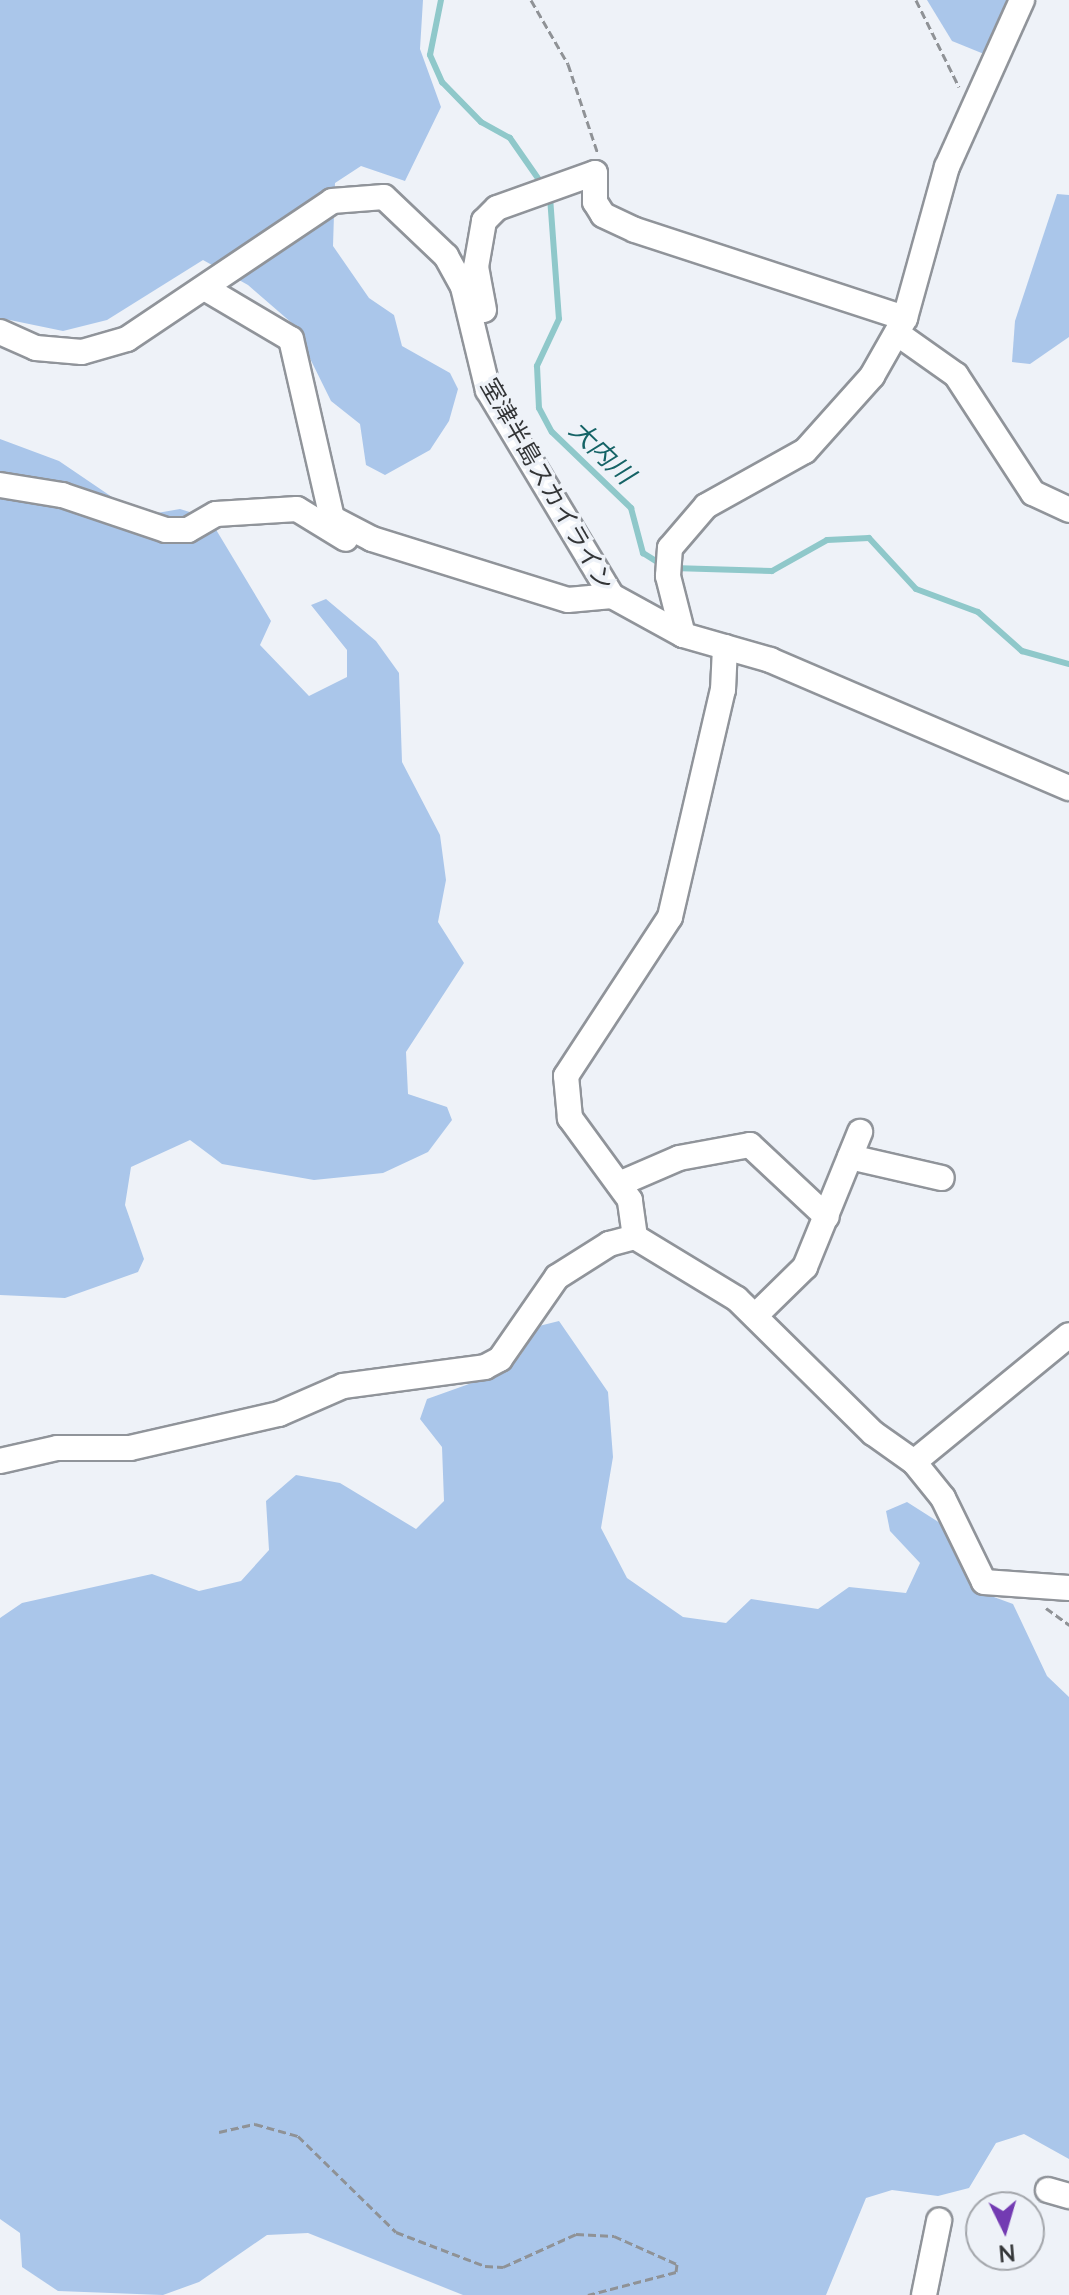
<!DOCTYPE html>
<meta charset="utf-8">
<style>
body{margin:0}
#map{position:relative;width:1069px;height:2295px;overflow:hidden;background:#eef2f8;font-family:Lato,"Noto Sans JP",sans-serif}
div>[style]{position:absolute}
.forest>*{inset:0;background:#aac6ea}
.stream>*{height:6px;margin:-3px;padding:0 3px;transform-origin:3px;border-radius:3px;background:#8fc8ca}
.path>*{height:3px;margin-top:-1.5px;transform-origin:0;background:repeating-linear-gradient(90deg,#8f9296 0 8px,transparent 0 12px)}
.roads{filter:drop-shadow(2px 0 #90949a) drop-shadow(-2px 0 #90949a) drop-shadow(0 2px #90949a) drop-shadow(0 -2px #90949a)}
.minor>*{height:24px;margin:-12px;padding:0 12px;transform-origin:12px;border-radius:12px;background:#fff}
span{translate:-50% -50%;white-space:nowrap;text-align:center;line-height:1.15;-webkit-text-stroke:7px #eef2f8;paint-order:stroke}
.street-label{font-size:24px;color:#333537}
.water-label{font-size:26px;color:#156366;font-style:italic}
.north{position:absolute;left:965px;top:2191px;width:80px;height:80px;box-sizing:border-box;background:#eef2f8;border:2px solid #a3a6ab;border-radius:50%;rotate:175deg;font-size:22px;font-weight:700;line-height:32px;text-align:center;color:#333537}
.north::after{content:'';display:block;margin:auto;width:28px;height:36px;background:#733bb2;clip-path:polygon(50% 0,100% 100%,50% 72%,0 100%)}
</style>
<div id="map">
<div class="forest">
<i style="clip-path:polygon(0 0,423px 0,420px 49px,441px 107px,405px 181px,361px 166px,335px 183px,333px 246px,369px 298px,394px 315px,402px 346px,450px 373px,458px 389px,449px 421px,430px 450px,385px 475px,366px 465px,360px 424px,331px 401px,293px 324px,248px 285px,203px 260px,107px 320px,63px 331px,0 318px)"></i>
<i style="clip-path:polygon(927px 0,1009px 0,984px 54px,952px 41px)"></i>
<i style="clip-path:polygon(1057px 194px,1069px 195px,1069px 337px,1030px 364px,1012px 362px,1015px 321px)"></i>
<i style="clip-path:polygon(0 439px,59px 461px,140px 516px,180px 509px,209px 518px,271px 621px,260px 645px,309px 696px,347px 677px,347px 650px,311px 605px,326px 599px,376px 641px,399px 673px,402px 762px,440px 835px,446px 880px,438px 922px,464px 963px,406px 1052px,408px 1094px,447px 1107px,452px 1120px,428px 1152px,383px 1173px,314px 1180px,222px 1164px,190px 1140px,131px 1167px,125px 1205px,144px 1259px,138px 1272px,65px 1298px,0 1295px)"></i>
<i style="clip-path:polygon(559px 1321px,608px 1392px,613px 1457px,601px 1528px,627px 1578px,683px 1617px,726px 1623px,751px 1599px,818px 1609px,849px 1587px,906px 1593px,920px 1563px,890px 1531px,886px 1511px,907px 1502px,940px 1523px,972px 1589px,1013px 1604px,1047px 1676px,1069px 1697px,1069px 2159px,1024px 2134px,996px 2143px,969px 2188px,938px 2196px,892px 2190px,866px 2198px,826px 2295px,463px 2295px,308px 2233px,267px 2235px,199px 2282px,163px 2295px,58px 2291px,22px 2267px,20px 2233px,0 2219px,0 1618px,22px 1603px,152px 1574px,199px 1591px,241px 1581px,269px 1550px,266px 1501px,296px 1475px,340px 1483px,416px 1529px,444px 1501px,442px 1447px,420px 1419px,427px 1399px,483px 1379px,520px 1356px,539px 1326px)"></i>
</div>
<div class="stream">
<i style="left:441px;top:0;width:56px;rotate:101.3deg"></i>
<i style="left:430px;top:55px;width:30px;rotate:66deg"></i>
<i style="left:442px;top:82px;width:56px;rotate:45.7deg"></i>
<i style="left:481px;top:122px;width:33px;rotate:29deg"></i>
<i style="left:510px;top:138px;width:56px;rotate:55.2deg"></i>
<i style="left:550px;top:197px;width:122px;rotate:85.8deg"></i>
<i style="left:559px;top:319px;width:52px;rotate:115.1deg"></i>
<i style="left:537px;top:366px;width:42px;rotate:87.3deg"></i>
<i style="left:539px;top:408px;width:27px;rotate:62deg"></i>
<i style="left:552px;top:432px;width:110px;rotate:43.9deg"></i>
<i style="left:631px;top:508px;width:47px;rotate:75.1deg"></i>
<i style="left:643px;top:553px;width:22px;rotate:32deg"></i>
<i style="left:673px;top:568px;width:99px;rotate:1.7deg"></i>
<i style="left:772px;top:571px;width:63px;rotate:-29.4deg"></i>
<i style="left:827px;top:540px;width:42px;rotate:-2.7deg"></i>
<i style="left:869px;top:538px;width:69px;rotate:47.3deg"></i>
<i style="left:916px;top:589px;width:66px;rotate:20.4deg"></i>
<i style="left:978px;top:612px;width:59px;rotate:41.6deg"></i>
<i style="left:1022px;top:651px;width:49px;rotate:15.5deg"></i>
</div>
<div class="path">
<i style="left:531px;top:0;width:74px;rotate:60deg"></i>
<i style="left:568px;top:64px;width:95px;rotate:71.6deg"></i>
<i style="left:916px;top:0;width:97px;rotate:63.7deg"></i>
<i style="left:1046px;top:1608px;width:29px;rotate:36deg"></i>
<i style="left:219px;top:2132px;width:37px;rotate:-13deg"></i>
<i style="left:255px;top:2124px;width:45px;rotate:15.6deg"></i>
<i style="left:298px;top:2136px;width:137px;rotate:44.4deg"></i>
<i style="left:396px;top:2232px;width:95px;rotate:20.9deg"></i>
<i style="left:485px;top:2266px;width:18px;rotate:3deg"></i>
<i style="left:503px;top:2267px;width:80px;rotate:-24.3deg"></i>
<i style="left:576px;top:2234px;width:38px;rotate:3deg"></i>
<i style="left:614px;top:2236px;width:69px;rotate:24deg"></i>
<i style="left:677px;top:2264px;width:8px;rotate:97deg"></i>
<i style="left:676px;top:2272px;width:91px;rotate:165.4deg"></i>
</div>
<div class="roads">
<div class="minor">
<i style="left:208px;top:290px;width:96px;rotate:30.6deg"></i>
<i style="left:291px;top:339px;width:184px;rotate:77.1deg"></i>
<i style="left:332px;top:518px;width:45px;rotate:27.7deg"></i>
<i style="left:372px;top:539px;width:205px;rotate:17.3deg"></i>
<i style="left:568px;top:600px;width:44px;rotate:-5.2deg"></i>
<i style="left:484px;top:310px;width:44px;rotate:-100.5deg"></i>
<i style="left:476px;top:267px;width:47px;rotate:-80.1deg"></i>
<i style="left:484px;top:221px;width:18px;rotate:-45deg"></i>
<i style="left:497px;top:208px;width:104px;rotate:-19.7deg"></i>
<i style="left:595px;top:173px;width:29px;rotate:90deg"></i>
<i style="left:595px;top:202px;width:15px;rotate:58deg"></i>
<i style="left:603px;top:215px;width:35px;rotate:25deg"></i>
<i style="left:635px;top:230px;width:284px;rotate:18.1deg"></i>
<i style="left:0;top:332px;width:39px;rotate:24deg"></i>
<i style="left:36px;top:348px;width:46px;rotate:5deg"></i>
<i style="left:82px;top:352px;width:47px;rotate:-16.1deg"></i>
<i style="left:127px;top:339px;width:247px;rotate:-33.9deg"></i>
<i style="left:332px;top:201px;width:52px;rotate:-4.4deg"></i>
<i style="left:384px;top:197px;width:86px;rotate:43.6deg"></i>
<i style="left:446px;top:256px;width:35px;rotate:61deg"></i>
<i style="left:463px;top:287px;width:106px;rotate:76.4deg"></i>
<i style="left:488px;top:390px;width:240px;rotate:59deg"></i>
<i style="left:612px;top:596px;width:81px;rotate:28.8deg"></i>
<i style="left:683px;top:635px;width:91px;rotate:16deg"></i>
<i style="left:770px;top:660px;width:325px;rotate:23.2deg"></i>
<i style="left:898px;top:334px;width:71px;rotate:35.3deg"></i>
<i style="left:956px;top:375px;width:141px;rotate:56.9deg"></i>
<i style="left:1033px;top:493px;width:40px;rotate:25deg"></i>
<i style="left:0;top:485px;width:63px;rotate:9.2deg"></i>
<i style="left:62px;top:495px;width:110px;rotate:18.6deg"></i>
<i style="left:166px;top:530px;width:22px"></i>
<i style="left:188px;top:530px;width:32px;rotate:-30deg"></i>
<i style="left:216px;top:514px;width:81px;rotate:-3.5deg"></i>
<i style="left:297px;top:509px;width:57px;rotate:31.5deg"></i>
<i style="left:683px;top:635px;width:61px;rotate:-104.3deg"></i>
<i style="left:668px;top:576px;width:28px;rotate:-86deg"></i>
<i style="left:670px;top:548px;width:55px;rotate:-49.4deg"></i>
<i style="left:706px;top:506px;width:113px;rotate:-29.1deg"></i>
<i style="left:805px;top:451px;width:101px;rotate:-48.2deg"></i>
<i style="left:872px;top:376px;width:67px;rotate:-60.4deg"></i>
<i style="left:905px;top:318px;width:157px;rotate:-74.5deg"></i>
<i style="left:947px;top:167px;width:183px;rotate:-65.8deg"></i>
<i style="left:850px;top:1157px;width:94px;rotate:12.9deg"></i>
<i style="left:619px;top:1184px;width:65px;rotate:-23.4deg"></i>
<i style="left:679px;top:1158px;width:72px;rotate:-10.4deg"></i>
<i style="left:750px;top:1145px;width:105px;rotate:43.1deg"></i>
<i style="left:635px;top:1237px;width:37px;rotate:-98deg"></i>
<i style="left:630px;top:1200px;width:102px;rotate:-126.2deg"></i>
<i style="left:570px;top:1118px;width:42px;rotate:-95.4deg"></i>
<i style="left:566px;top:1076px;width:190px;rotate:-56.8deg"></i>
<i style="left:670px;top:917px;width:233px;rotate:-76.9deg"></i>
<i style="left:723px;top:690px;width:43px;rotate:-87.3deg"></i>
<i style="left:755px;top:1316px;width:70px;rotate:-44.4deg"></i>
<i style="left:805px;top:1267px;width:146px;rotate:-67.8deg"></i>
<i style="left:0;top:1461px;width:58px;rotate:-12.8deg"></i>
<i style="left:57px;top:1448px;width:73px"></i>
<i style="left:130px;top:1448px;width:153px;rotate:-12.9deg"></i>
<i style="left:279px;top:1414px;width:70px;rotate:-23.6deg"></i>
<i style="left:343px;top:1386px;width:143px;rotate:-7.6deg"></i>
<i style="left:485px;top:1367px;width:17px;rotate:-28deg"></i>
<i style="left:500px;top:1359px;width:100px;rotate:-55.2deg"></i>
<i style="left:557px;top:1277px;width:62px;rotate:-32.4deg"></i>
<i style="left:609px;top:1244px;width:27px;rotate:-15deg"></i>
<i style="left:635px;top:1237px;width:119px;rotate:31.3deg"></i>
<i style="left:737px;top:1299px;width:191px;rotate:44.6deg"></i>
<i style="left:873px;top:1433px;width:50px;rotate:35.3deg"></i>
<i style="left:914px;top:1462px;width:46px;rotate:51.1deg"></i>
<i style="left:943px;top:1498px;width:93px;rotate:64deg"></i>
<i style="left:984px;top:1582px;width:85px;rotate:4deg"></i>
<i style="left:914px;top:1462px;width:200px;rotate:-39.3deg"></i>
<i style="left:1048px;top:2190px;width:22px;rotate:16deg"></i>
<i style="left:924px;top:2295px;width:76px;rotate:-78.5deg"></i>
</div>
</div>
<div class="street-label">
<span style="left:548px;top:484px;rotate:60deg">室津半島スカイライン</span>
</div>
<div class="water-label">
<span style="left:602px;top:452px;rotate:44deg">大内川</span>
</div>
<div class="north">N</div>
</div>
